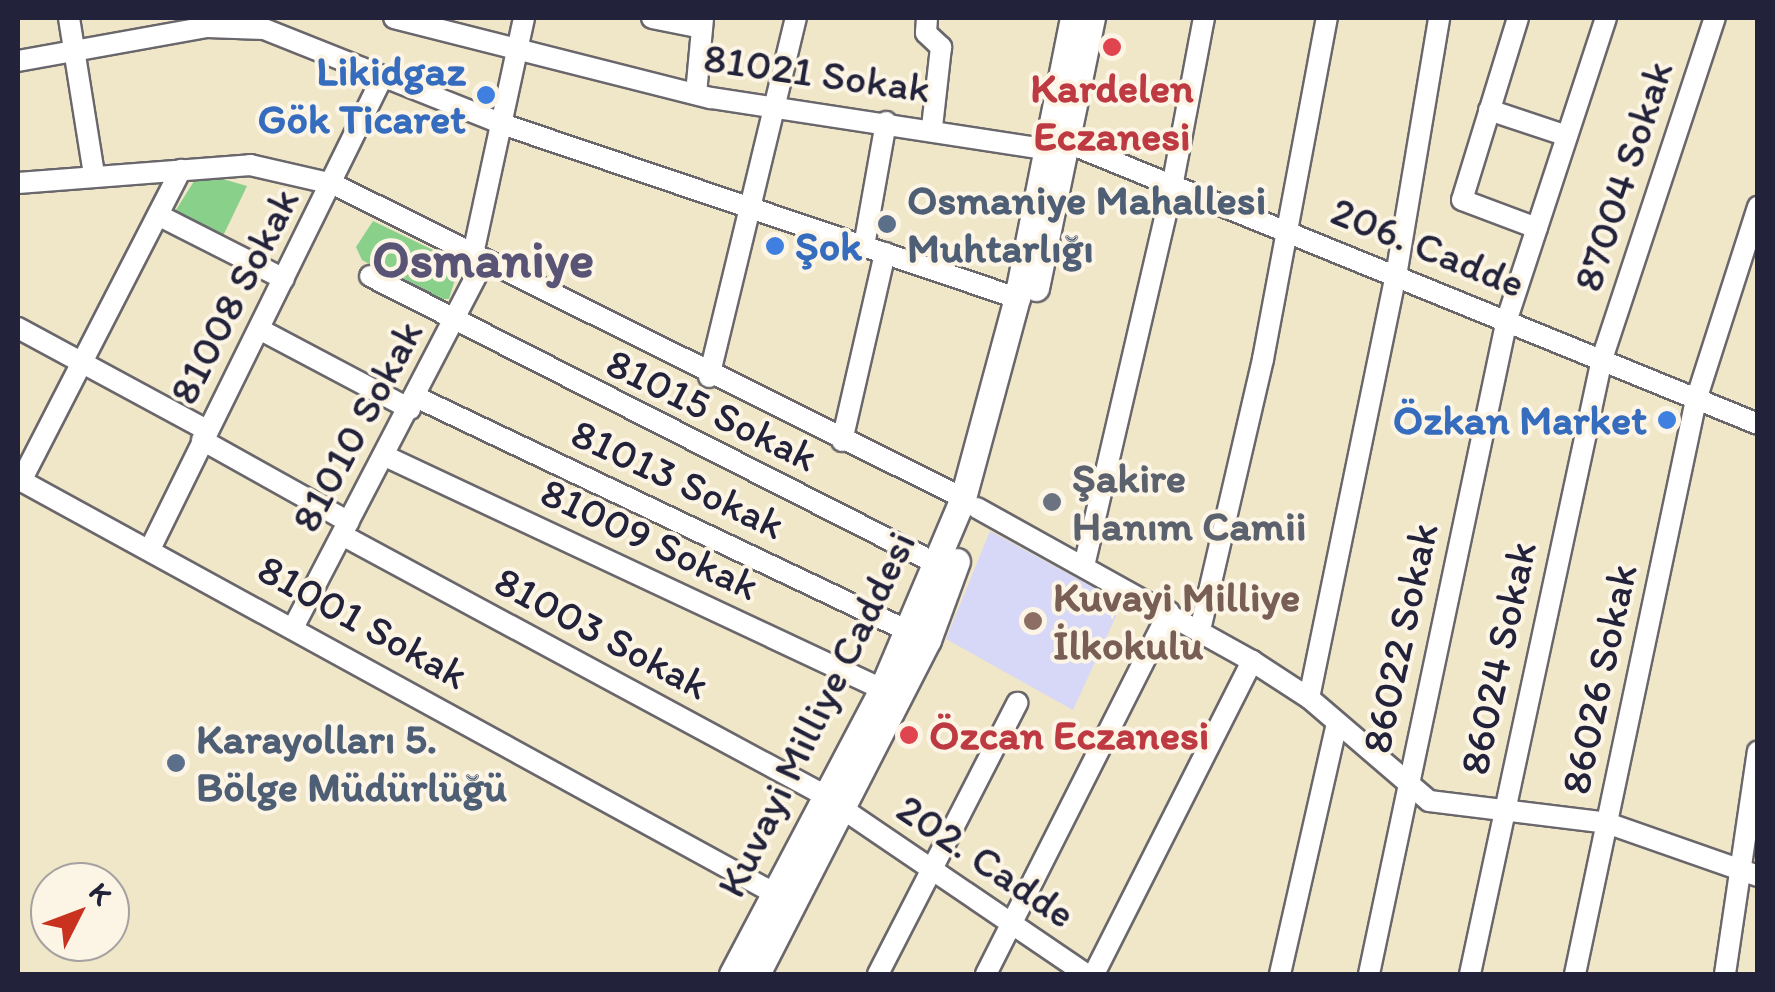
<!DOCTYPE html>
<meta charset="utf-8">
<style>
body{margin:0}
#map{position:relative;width:1775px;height:992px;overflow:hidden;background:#f0e6c8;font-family:Itim,sans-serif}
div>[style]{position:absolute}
.built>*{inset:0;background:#d7d7f8}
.green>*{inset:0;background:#89d08b}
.roads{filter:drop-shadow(2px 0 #6a676c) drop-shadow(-2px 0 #6a676c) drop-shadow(0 2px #6a676c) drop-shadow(0 -2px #6a676c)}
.minor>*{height:20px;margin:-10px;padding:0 10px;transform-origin:10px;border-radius:10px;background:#fff}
.major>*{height:25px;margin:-12.5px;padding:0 12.5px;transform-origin:12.5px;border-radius:12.5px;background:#fff}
.dots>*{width:28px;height:28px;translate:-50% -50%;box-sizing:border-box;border:5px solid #fcf5e5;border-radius:50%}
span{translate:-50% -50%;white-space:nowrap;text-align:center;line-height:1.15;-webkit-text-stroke:8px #fcf5e5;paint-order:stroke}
.shop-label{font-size:42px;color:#366cbe;font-weight:700}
.right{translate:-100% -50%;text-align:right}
.left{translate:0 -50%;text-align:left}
.street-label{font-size:42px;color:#22223b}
.health-label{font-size:42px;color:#be3a42;font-weight:700}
.service-label{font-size:42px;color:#4e5e75;font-weight:700}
.worship-label{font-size:42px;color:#5b616d;font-weight:700}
.education-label{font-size:42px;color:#785e54;font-weight:700}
.district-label{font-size:52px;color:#595475;font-weight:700}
.frame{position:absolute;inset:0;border:20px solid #22223b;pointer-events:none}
.north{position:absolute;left:30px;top:862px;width:100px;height:100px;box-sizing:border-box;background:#fcf5e5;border:2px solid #a5a1a1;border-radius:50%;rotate:48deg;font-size:28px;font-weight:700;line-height:40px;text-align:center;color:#22223b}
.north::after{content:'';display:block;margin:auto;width:35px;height:45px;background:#c8321e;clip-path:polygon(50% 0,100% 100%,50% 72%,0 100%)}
</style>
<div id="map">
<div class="built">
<i style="clip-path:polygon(990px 531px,1122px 603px,1073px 710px,946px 639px)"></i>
</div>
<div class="green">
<i style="clip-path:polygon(216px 177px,247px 186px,223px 236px,174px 213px,196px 178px)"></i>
<i style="clip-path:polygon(373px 221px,460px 263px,449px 299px,433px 299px,362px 260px,356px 247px)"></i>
</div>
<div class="roads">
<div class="minor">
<i style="left:69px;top:18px;width:158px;rotate:80.9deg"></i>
<i style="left:394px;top:18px;width:327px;rotate:14.2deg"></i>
<i style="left:711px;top:98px;width:339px;rotate:8.7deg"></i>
<i style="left:652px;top:18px;width:51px;rotate:11.3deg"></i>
<i style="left:927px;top:18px;width:15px;rotate:94deg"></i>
<i style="left:926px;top:33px;width:21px;rotate:43deg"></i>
<i style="left:941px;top:47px;width:81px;rotate:96.4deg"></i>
<i style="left:1518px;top:18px;width:190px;rotate:107.1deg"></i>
<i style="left:1462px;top:200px;width:80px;rotate:20.5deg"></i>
<i style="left:18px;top:61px;width:192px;rotate:-10.2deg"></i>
<i style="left:207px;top:27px;width:57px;rotate:2deg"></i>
<i style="left:264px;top:29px;width:259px;rotate:21.7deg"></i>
<i style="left:505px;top:125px;width:540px;rotate:18.67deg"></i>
<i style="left:696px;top:94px;width:76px;rotate:-84.7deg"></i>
<i style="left:1489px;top:110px;width:82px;rotate:18.4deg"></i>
<i style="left:1068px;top:143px;width:745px;rotate:22.16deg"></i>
<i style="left:18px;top:183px;width:233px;rotate:-4.4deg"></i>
<i style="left:250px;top:165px;width:85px;rotate:12.9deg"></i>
<i style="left:333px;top:184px;width:704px;rotate:26.49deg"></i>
<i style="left:158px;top:215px;width:141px;rotate:26.9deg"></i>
<i style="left:864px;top:246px;width:126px;rotate:-79.9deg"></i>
<i style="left:473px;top:254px;width:241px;rotate:-77.8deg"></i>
<i style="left:370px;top:276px;width:636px;rotate:26.93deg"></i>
<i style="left:18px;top:328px;width:215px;rotate:28.4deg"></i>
<i style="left:259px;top:329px;width:171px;rotate:27.9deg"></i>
<i style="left:709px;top:377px;width:369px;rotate:-76.4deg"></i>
<i style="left:416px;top:397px;width:545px;rotate:25.44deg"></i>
<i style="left:202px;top:440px;width:168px;rotate:29.2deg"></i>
<i style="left:842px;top:441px;width:193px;rotate:-77.1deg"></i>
<i style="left:385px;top:456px;width:549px;rotate:25.12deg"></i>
<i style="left:18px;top:479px;width:862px;rotate:28.71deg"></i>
<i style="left:21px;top:481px;width:350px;rotate:-62.8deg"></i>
<i style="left:977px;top:508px;width:315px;rotate:29.1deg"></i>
<i style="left:1252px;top:661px;width:68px;rotate:33deg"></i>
<i style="left:1309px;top:698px;width:158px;rotate:40.6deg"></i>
<i style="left:1429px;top:801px;width:179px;rotate:7deg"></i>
<i style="left:1607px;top:823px;width:160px;rotate:19.3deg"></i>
<i style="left:342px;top:535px;width:550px;rotate:28.34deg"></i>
<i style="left:150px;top:549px;width:527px;rotate:-63.78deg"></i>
<i style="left:1084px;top:566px;width:389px;rotate:-76.9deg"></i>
<i style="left:1172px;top:187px;width:172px;rotate:-79.3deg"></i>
<i style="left:294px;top:626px;width:411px;rotate:-62.5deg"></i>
<i style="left:1200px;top:630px;width:278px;rotate:-76.9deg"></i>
<i style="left:1263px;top:359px;width:347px;rotate:-79.4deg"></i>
<i style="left:1309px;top:698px;width:431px;rotate:-78.4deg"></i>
<i style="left:1396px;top:276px;width:262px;rotate:-80.5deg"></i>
<i style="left:843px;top:809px;width:294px;rotate:34.2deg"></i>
<i style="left:878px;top:974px;width:305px;rotate:-62.8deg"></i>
<i style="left:986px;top:974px;width:406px;rotate:-63.2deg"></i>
<i style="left:1094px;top:974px;width:351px;rotate:-63.2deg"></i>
<i style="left:1280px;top:974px;width:257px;rotate:-77.2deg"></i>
<i style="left:1369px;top:974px;width:669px;rotate:-78.1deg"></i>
<i style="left:1507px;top:319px;width:317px;rotate:-71.8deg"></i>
<i style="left:1470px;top:974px;width:629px;rotate:-77.89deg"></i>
<i style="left:1602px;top:359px;width:359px;rotate:-71.7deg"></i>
<i style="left:1575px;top:974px;width:587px;rotate:-78.1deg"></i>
<i style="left:1696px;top:400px;width:203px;rotate:-72.2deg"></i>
<i style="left:1725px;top:974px;width:225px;rotate:-81.6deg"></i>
</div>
<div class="major">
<i style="left:1036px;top:288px;width:276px;rotate:-78.3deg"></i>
<i style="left:732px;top:974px;width:322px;rotate:-62.2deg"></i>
<i style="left:882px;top:689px;width:207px;rotate:-67deg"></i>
<i style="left:963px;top:498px;width:207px;rotate:-74.9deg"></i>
<i style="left:1017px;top:298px;width:286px;rotate:-78.7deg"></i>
<i style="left:757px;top:974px;width:375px;rotate:-62.9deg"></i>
<i style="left:928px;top:640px;width:84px;rotate:-69.8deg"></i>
</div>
</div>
<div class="dots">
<i style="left:1112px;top:47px;background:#e0444e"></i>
<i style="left:486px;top:95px;background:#3f7fe0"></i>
<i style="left:887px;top:224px;background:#5c6f8a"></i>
<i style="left:775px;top:246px;background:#3f7fe0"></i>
<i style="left:1667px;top:420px;background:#3f7fe0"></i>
<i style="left:1052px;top:502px;background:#6b7280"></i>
<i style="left:1033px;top:621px;background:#8d6e63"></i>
<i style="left:909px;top:735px;background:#e0444e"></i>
<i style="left:176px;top:763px;background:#5c6f8a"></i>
</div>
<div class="shop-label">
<span class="right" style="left:466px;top:95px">Likidgaz<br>Gök Ticaret</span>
<span class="left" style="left:795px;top:246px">Şok</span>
<span class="right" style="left:1647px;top:420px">Özkan Market</span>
</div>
<div class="street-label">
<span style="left:817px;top:73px;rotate:8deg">81021 Sokak</span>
<span style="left:1623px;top:176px;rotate:-72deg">87004 Sokak</span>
<span style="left:1428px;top:247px;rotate:22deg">206. Cadde</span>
<span style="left:234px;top:296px;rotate:-63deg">81008 Sokak</span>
<span style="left:712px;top:410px;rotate:26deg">81015 Sokak</span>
<span style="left:357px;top:426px;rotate:-62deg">81010 Sokak</span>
<span style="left:678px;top:479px;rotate:25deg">81013 Sokak</span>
<span style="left:650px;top:539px;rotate:25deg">81009 Sokak</span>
<span style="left:363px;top:622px;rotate:29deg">81001 Sokak</span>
<span style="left:602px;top:633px;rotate:28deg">81003 Sokak</span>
<span style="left:1400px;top:638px;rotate:-78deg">86022 Sokak</span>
<span style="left:1498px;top:658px;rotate:-78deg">86024 Sokak</span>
<span style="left:1599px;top:679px;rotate:-78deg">86026 Sokak</span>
<span style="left:816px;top:714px;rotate:-64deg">Kuvayi Milliye Caddesi</span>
<span style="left:986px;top:861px;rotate:34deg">202. Cadde</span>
</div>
<div class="health-label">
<span style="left:1112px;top:112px">Kardelen<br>Eczanesi</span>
<span class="left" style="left:929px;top:735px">Özcan Eczanesi</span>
</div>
<div class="service-label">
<span class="left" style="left:907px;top:224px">Osmaniye Mahallesi<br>Muhtarlığı</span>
<span class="left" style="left:196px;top:763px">Karayolları 5.<br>Bölge Müdürlüğü</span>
</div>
<div class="worship-label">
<span class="left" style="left:1072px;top:502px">Şakire<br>Hanım Camii</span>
</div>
<div class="education-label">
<span class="left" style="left:1053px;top:621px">Kuvayi Milliye<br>İlkokulu</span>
</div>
<div class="district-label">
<span style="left:483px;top:260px">Osmaniye</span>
</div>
<div class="frame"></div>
<div class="north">K</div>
</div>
